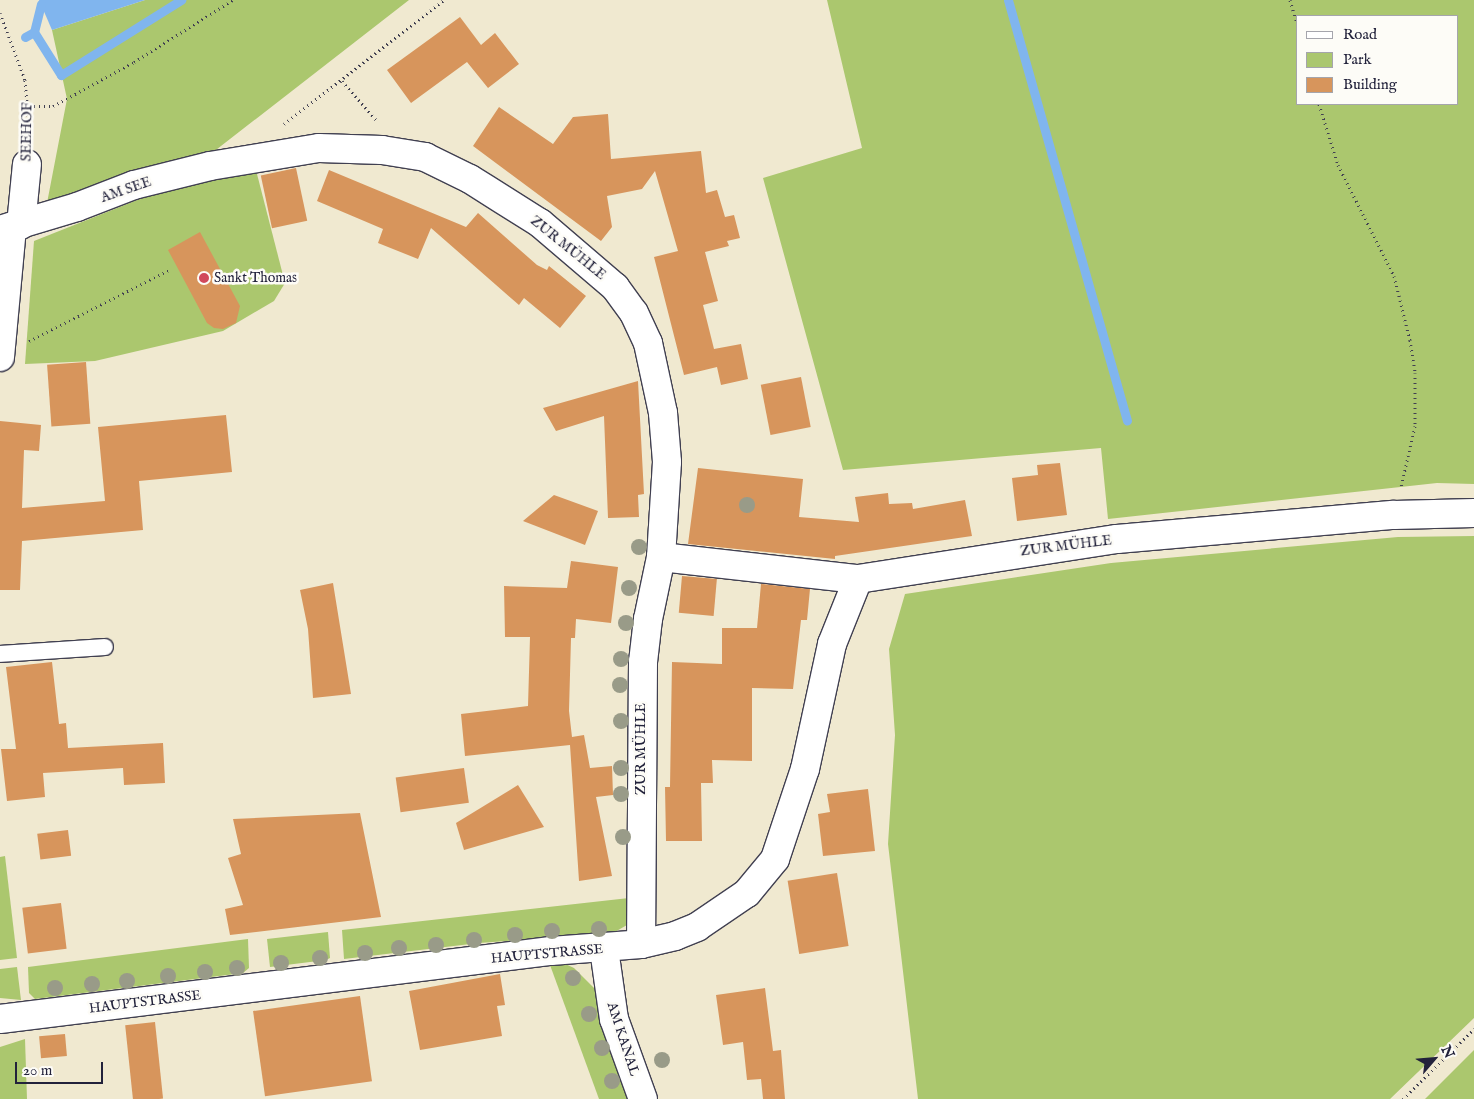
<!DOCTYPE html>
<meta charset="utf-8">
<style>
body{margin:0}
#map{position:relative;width:1474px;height:1099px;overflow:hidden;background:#f0e9d0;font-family:"IM FELL English",serif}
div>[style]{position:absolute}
.green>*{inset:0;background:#abc76e}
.water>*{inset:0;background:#80b5ee}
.stream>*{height:9px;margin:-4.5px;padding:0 4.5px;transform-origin:4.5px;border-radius:4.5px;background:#80b5ee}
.building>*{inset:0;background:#d7955c;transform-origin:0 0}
.path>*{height:3px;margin-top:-1.5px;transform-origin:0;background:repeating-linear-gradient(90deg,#414051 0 1px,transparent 0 5px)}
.roads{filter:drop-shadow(1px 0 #414051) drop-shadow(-1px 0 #414051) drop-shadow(0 1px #414051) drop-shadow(0 -1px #414051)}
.service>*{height:16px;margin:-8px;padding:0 8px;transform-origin:8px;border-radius:8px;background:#fff}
.minor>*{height:28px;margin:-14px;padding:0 14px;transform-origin:14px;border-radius:14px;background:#fff}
.trees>*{width:16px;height:16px;margin:-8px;border-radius:50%;background:#999b88}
.dots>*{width:14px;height:14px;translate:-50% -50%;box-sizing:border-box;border:2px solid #fdfcf7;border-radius:50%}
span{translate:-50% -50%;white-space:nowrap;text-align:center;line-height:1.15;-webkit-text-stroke:5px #fdfcf7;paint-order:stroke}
.street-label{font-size:14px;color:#22223b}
.poi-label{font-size:14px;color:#22223b}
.left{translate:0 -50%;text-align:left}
.legend{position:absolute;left:1296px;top:15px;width:162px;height:90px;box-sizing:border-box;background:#fdfcf7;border:1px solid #a5a5ac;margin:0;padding:6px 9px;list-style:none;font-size:15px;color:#22223b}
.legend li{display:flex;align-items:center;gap:10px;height:25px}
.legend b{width:25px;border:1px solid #a5a5ac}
.north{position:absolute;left:1409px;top:1034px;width:50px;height:50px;-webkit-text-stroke:4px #fdfcf7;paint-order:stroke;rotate:63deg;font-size:14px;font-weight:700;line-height:20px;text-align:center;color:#22223b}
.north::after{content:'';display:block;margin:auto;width:18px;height:22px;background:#22223b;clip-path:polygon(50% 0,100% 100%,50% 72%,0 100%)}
.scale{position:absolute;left:15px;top:1062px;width:88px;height:22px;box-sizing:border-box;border:2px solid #22223b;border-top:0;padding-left:6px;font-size:15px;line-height:18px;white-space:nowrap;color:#22223b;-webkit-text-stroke:4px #fdfcf7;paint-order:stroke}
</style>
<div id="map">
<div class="green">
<i style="clip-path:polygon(145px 0,409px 0,212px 153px,134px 170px,47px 203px,67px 99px,52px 30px)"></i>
<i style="clip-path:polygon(evenodd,827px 0,1474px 0,1474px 484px,1437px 483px,1108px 519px,1101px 448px,843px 470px,763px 178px,862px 148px,827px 0,1298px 16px,1458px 16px,1458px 104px,1298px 104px,1298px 16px)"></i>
<i style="clip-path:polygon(234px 174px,257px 174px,285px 283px,274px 301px,223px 331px,95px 361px,25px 364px,34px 241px,180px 183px)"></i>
<i style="clip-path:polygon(1474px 536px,1474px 1018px,1390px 1099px,918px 1099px,888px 844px,895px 735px,889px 649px,905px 594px,1111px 563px,1398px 537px)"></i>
<i style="clip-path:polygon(5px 856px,17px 958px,0 960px,0 857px)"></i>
<i style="clip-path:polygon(629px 898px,631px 918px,627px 925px,613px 933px,479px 943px,344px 959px,342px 930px)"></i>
<i style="clip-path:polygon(328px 932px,330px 958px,326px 960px,270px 967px,267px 939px)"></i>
<i style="clip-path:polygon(248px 939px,249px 968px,243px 973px,35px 999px,29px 993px,28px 967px)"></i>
<i style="clip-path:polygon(559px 961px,574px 968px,594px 988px,631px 1099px,599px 1099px,550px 965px)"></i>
<i style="clip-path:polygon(17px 967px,21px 1000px,0 998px,0 969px)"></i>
<i style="clip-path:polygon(25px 1039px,27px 1099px,0 1099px,0 1047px)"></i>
<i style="clip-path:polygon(1474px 1050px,1474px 1099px,1425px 1099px)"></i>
</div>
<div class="water">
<i style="clip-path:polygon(39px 0,145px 0,52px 30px)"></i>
</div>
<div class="stream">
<i style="left:1008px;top:0;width:437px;rotate:74.2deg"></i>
<i style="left:34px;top:32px;width:29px;rotate:-76deg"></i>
<i style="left:25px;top:37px;width:10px;rotate:-29deg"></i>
<i style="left:34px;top:32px;width:51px;rotate:57.9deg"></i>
<i style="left:61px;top:75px;width:142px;rotate:-32deg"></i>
</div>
<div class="building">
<i style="clip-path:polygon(460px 17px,481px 45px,495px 33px,519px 64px,488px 88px,467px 62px,411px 103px,387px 70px)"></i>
<i style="clip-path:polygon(499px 107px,553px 144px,573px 117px,608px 114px,611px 159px,701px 151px,706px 193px,717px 190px,725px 217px,734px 215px,740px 238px,727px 241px,729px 246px,705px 252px,718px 301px,703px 305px,714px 349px,741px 344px,748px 379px,721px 385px,717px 367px,684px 375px,654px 257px,678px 251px,655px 171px,642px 189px,607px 196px,612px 227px,601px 241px,473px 146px)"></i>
<i style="left:296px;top:168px;width:54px;height:36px;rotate:78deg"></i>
<i style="clip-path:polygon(329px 170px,466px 227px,478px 213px,537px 265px,547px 270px,549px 266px,586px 296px,560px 328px,524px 298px,519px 305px,431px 228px,418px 259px,378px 243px,383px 229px,317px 201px)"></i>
<i style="clip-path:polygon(200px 232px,240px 306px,236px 323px,223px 329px,214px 328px,207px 323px,168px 250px)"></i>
<i style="left:86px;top:362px;width:62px;height:39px;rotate:86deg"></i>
<i style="left:801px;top:377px;width:51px;height:41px;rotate:79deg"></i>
<i style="clip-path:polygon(638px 381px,644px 494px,638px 495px,639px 517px,608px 518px,604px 416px,556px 431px,543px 408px)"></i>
<i style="clip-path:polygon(226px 415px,232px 472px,139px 481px,143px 530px,22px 541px,20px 590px,0 590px,0 421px,41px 425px,39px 451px,24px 450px,22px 508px,105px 501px,98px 427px)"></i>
<i style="clip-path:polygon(1060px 463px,1067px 515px,1017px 521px,1012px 478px,1038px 475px,1037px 465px)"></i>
<i style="clip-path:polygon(698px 468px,803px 479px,799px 517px,859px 522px,855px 497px,888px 493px,889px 504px,912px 503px,913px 509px,965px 500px,972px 536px,835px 556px,835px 559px,688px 544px)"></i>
<i style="clip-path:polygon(554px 495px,598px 511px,585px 545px,523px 521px)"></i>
<i style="clip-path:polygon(571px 561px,618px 567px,611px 623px,576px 619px,575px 638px,571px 638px,569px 711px,572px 737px,584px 735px,590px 768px,612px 766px,613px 795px,596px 797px,612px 876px,579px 881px,570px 745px,465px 756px,461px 714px,528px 706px,530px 637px,505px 637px,504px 586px,567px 588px)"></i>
<i style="left:682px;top:576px;width:35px;height:37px;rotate:5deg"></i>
<i style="clip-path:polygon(333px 583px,351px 694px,313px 698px,308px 629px,300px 590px)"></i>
<i style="clip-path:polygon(761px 584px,810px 589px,807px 620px,801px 620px,793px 689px,752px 688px,752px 761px,712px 760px,713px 783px,701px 783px,702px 841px,666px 841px,665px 787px,670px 787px,672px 662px,722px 664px,722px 628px,757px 628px)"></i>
<i style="clip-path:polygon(52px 662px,59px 724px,66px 723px,68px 748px,163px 743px,165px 783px,124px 785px,123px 768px,43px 773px,45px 797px,7px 801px,1px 749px,16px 749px,6px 667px)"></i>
<i style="left:464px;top:768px;width:35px;height:69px;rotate:82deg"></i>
<i style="clip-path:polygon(518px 785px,544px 827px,464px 850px,456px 823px)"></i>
<i style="clip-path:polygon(868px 789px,875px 851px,823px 856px,818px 814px,830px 812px,827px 794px)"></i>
<i style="clip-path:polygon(360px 813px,381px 917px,230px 935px,225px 909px,243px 905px,228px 858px,241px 854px,233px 819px)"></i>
<i style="left:68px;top:830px;width:26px;height:31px;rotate:83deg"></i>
<i style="left:837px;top:873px;width:74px;height:50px;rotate:81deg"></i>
<i style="left:61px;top:903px;width:46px;height:39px;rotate:83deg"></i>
<i style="clip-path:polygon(500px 974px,505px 1005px,497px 1006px,502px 1036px,420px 1050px,409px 991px)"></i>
<i style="clip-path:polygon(765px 988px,773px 1051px,781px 1050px,785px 1099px,763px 1099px,761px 1079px,747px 1080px,743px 1042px,723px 1045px,716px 995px)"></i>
<i style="left:360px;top:996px;width:86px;height:108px;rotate:82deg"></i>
<i style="left:155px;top:1022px;width:77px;height:30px;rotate:84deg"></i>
<i style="left:65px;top:1034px;width:22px;height:26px;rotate:85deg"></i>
</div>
<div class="path">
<i style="left:1290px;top:0;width:27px;rotate:73deg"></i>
<i style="left:0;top:13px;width:72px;rotate:69.5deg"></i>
<i style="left:25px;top:80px;width:57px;rotate:85deg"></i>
<i style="left:342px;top:81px;width:55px;rotate:48.7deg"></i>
<i style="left:1319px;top:104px;width:64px;rotate:72.7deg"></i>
<i style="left:1338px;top:165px;width:124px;rotate:63.2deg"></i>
<i style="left:1394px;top:276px;width:66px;rotate:76deg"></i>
<i style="left:1410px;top:340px;width:33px;rotate:81deg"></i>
<i style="left:1415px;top:373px;width:53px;rotate:90deg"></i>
<i style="left:1415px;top:426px;width:63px;rotate:102.9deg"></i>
<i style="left:29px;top:106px;width:24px"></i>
<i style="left:53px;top:106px;width:92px;rotate:-28.5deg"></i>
<i style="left:134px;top:62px;width:117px;rotate:-32.1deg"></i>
<i style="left:284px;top:124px;width:202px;rotate:-37.8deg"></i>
<i style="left:29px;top:341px;width:157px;rotate:-26.9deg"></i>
<i style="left:1403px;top:1099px;width:100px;rotate:-44.6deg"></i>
</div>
<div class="roads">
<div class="service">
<i style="left:0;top:654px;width:105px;rotate:-3.8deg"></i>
</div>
<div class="minor">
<i style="left:21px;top:225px;width:61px;rotate:-84.4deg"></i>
<i style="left:0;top:230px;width:80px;rotate:-16.6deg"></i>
<i style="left:77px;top:207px;width:61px;rotate:-21.1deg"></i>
<i style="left:134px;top:185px;width:78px;rotate:-14deg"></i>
<i style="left:210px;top:166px;width:110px;rotate:-9.4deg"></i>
<i style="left:319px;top:148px;width:63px;rotate:1.8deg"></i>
<i style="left:382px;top:150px;width:44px;rotate:9.2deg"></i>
<i style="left:425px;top:157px;width:50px;rotate:26.1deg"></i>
<i style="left:470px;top:179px;width:83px;rotate:32.2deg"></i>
<i style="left:540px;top:223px;width:99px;rotate:40.5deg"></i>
<i style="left:615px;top:287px;width:32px;rotate:54deg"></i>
<i style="left:634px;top:313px;width:33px;rotate:65deg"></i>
<i style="left:648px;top:343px;width:72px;rotate:77.9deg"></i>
<i style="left:663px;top:413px;width:49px;rotate:85.3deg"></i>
<i style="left:667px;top:462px;width:95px;rotate:93.6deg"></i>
<i style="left:661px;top:557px;width:63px;rotate:101.8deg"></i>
<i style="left:648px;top:619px;width:43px;rotate:96.6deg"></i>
<i style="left:643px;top:662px;width:282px;rotate:90.4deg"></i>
<i style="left:0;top:357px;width:131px;rotate:-84.7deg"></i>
<i style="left:661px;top:557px;width:198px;rotate:6.4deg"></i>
<i style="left:858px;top:579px;width:262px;rotate:-8.8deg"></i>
<i style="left:1117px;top:539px;width:278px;rotate:-5deg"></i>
<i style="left:1394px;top:515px;width:80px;rotate:-1.4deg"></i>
<i style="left:604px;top:949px;width:71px;rotate:81.9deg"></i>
<i style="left:614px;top:1019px;width:85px;rotate:70.1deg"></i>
<i style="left:0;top:1019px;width:555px;rotate:-7.04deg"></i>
<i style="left:551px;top:951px;width:90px;rotate:-4.4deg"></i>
<i style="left:641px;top:944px;width:35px;rotate:-13deg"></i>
<i style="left:675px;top:936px;width:24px;rotate:-22deg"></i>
<i style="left:697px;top:927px;width:60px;rotate:-34.2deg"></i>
<i style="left:747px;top:893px;width:44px;rotate:-50.5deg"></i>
<i style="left:775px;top:859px;width:95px;rotate:-71.6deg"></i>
<i style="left:805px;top:769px;width:128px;rotate:-77.8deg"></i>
<i style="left:832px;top:644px;width:70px;rotate:-68.2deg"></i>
</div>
</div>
<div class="trees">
<i style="left:747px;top:505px"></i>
<i style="left:639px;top:547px"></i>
<i style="left:629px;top:588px"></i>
<i style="left:626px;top:623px"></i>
<i style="left:621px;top:659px"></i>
<i style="left:620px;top:685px"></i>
<i style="left:621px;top:721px"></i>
<i style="left:621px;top:768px"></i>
<i style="left:621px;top:794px"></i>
<i style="left:623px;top:837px"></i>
<i style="left:599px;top:929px"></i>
<i style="left:552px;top:931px"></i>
<i style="left:515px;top:935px"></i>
<i style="left:474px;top:940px"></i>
<i style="left:436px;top:945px"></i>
<i style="left:399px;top:948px"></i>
<i style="left:365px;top:953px"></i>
<i style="left:320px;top:958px"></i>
<i style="left:281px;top:963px"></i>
<i style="left:237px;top:968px"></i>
<i style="left:205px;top:972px"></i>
<i style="left:168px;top:976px"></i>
<i style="left:573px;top:978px"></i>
<i style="left:127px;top:981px"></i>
<i style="left:92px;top:984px"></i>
<i style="left:55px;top:988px"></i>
<i style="left:589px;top:1014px"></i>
<i style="left:602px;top:1048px"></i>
<i style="left:662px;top:1060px"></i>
<i style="left:612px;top:1081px"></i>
</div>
<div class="dots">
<i style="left:204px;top:278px;background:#d1495b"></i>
</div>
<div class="street-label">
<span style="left:27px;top:132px;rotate:-89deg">SEEHOF</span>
<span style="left:126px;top:190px;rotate:-19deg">AM SEE</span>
<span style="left:568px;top:248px;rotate:39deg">ZUR MÜHLE</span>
<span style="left:1066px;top:546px;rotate:-7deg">ZUR MÜHLE</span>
<span style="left:641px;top:749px;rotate:-90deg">ZUR MÜHLE</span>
<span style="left:547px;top:954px;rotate:-5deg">HAUPTSTRASSE</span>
<span style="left:145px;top:1002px;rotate:-7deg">HAUPTSTRASSE</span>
<span style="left:623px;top:1039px;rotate:72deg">AM KANAL</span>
</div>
<div class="poi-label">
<span class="left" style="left:214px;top:278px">Sankt Thomas</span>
</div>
<ul class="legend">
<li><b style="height:6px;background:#fff"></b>Road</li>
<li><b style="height:14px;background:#abc76e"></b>Park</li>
<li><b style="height:14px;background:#d7955c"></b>Building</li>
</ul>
<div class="north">N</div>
<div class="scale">20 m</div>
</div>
